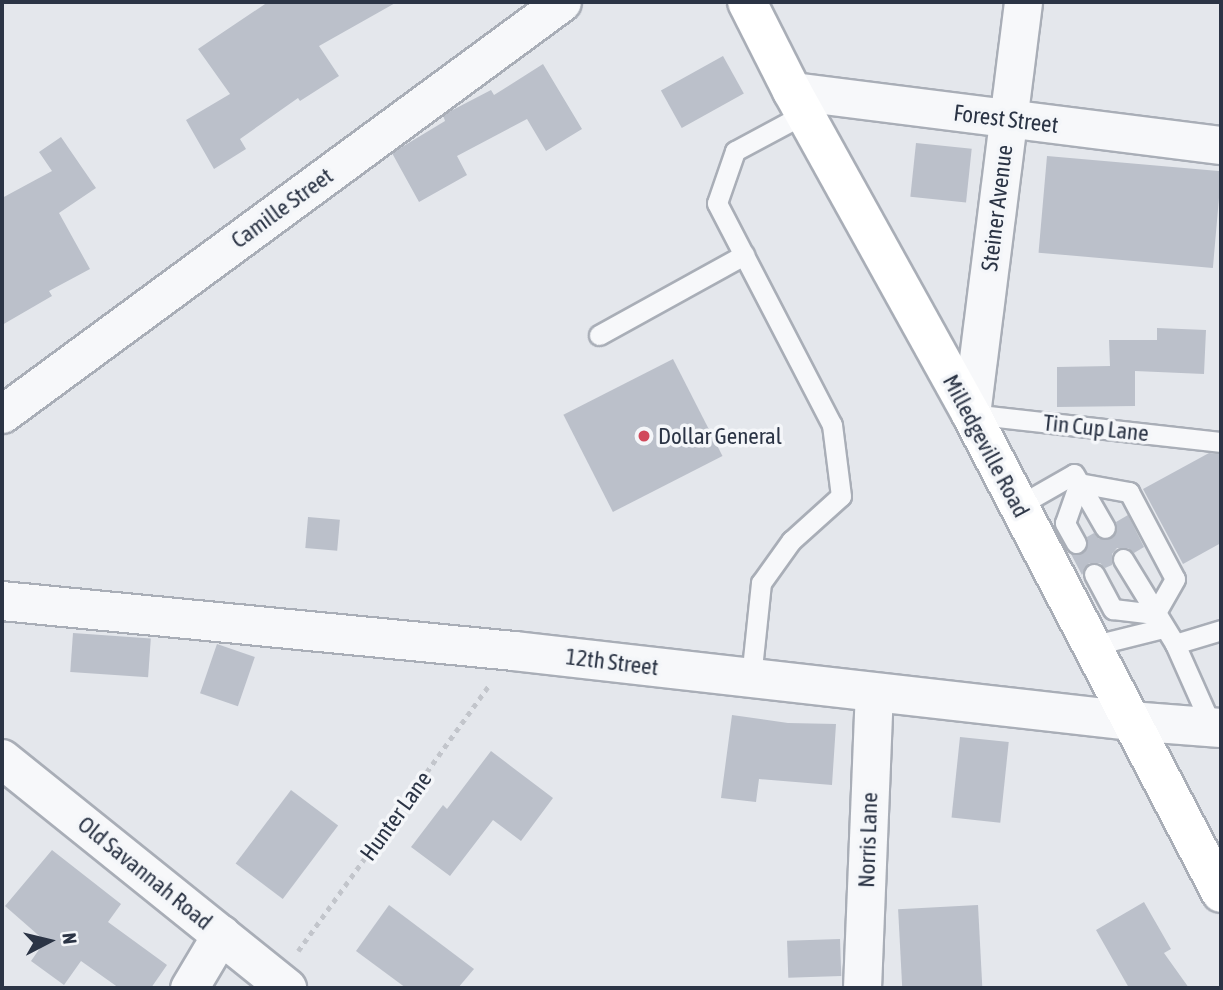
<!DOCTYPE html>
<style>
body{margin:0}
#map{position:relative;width:1223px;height:990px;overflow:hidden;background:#e4e7ec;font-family:"Asap Condensed",sans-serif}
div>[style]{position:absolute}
.building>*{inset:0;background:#bbc0ca;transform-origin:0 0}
.path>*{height:4.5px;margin-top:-2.25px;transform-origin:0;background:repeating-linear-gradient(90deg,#c2c5cb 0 5px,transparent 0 10px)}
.roads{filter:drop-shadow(2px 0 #a9aeb7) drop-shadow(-2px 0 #a9aeb7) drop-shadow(0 2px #a9aeb7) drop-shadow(0 -2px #a9aeb7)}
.service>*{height:19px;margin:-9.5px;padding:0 9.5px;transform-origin:9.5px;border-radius:9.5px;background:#f7f8fa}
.minor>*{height:37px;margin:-18.5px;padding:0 18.5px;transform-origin:18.5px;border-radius:18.5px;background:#f7f8fa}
.tertiary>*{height:38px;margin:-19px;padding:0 19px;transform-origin:19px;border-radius:19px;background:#f7f8fa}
.secondary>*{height:38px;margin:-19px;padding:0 19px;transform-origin:19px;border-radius:19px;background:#fff}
.dots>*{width:19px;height:19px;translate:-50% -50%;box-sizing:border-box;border:4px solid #f4f6f9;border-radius:50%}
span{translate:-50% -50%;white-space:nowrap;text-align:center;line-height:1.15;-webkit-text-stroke:7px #f4f6f9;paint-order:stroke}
.street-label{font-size:23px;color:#2b3445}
.poi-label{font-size:23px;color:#2b3445}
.left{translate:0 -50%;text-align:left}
.frame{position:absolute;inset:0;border:4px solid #2b3445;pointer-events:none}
.north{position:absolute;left:14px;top:906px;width:70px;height:70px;-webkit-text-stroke:5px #f4f6f9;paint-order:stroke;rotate:83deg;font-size:19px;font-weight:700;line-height:28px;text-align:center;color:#2b3445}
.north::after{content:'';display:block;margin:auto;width:24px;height:32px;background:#2b3445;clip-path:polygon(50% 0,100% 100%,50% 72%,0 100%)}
</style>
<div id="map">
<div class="building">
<i style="clip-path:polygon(268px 2px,397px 2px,319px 46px,339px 76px,300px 101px,298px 98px,240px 139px,246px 149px,214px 169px,186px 120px,230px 94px,198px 49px)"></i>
<i style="left:723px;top:56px;width:43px;height:71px;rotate:61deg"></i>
<i style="clip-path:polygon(543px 64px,582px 129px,546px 151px,527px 119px,457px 156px,467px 175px,419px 202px,392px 153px,445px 121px,443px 115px,491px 90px,494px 95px)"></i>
<i style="clip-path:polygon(61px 137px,96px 188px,59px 213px,90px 269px,49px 291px,52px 296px,2px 325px,2px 198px,52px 171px,39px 152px)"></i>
<i style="left:916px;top:143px;width:56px;height:54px;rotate:6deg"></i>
<i style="left:1047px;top:156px;width:175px;height:97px;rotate:5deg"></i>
<i style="clip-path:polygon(1157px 328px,1206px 330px,1204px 374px,1135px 371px,1135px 406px,1057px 407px,1057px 367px,1110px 366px,1109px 340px,1157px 340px)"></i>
<i style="left:673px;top:359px;width:109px;height:123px;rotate:63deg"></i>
<i style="clip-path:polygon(1209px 453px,1221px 454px,1221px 543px,1183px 564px,1143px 489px)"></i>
<i style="clip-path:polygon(1128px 515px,1144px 547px,1134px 553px,1128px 548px,1117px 548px,1112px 554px,1112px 565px,1105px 568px,1100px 563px,1089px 563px,1082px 575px,1071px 554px,1082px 553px,1088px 544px,1087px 537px,1094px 533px,1099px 539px,1112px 538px,1117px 529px,1116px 522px)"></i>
<i style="left:308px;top:517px;width:32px;height:31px;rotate:5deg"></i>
<i style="left:73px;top:633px;width:78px;height:39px;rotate:4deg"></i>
<i style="left:217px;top:644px;width:40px;height:52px;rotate:19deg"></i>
<i style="clip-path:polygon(732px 715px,788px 723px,836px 724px,832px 785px,759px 779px,756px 802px,721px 798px)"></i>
<i style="left:960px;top:737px;width:49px;height:81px;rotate:6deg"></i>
<i style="clip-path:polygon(491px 751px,553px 798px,521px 841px,493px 820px,450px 876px,411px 847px,443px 805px,447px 809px)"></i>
<i style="left:291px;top:790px;width:59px;height:92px;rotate:37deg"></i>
<i style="clip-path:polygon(52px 850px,121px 904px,108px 922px,167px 965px,151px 988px,119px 988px,81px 961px,64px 985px,31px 961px,45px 941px,5px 906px)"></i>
<i style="clip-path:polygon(1144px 902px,1171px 949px,1164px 953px,1189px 988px,1129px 988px,1096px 930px)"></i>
<i style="clip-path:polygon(389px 905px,474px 969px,458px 988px,406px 988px,356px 951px)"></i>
<i style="left:978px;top:905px;width:83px;height:80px;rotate:87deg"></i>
<i style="left:840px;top:939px;width:37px;height:53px;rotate:88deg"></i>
</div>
<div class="path">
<i style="left:298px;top:951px;width:327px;rotate:-54.3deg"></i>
</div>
<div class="roads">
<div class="service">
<i style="left:599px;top:335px;width:166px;rotate:-28.9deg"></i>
<i style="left:971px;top:414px;width:252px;rotate:6.4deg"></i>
<i style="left:1079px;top:483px;width:51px;rotate:10.2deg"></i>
<i style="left:1129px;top:492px;width:98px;rotate:62.1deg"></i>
<i style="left:1175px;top:579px;width:40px;rotate:119.7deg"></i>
<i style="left:1018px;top:506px;width:64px;rotate:-29.7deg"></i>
<i style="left:1074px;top:474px;width:62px;rotate:60.1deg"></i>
<i style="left:1076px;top:543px;width:23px;rotate:-119deg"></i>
<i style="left:1065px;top:523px;width:42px;rotate:-70.7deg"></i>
<i style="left:1123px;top:559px;width:100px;rotate:58.5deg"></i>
<i style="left:1175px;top:644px;width:91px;rotate:66deg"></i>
<i style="left:1094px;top:574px;width:40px;rotate:62deg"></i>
<i style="left:1113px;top:609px;width:42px;rotate:6.8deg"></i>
<i style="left:1175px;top:644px;width:48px;rotate:-16.9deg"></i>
<i style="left:1091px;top:646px;width:74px;rotate:-14deg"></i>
<i style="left:751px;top:678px;width:96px;rotate:-84deg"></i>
<i style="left:761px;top:583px;width:52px;rotate:-54.5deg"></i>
<i style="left:791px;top:541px;width:67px;rotate:-42deg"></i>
<i style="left:841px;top:496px;width:72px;rotate:-97.2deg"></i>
<i style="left:832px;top:425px;width:250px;rotate:-117.4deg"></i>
<i style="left:717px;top:203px;width:55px;rotate:-70.9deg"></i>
<i style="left:735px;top:151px;width:78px;rotate:-28.2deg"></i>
</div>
<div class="minor">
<i style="left:792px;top:91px;width:432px;rotate:7.2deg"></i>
<i style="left:2px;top:414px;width:695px;rotate:-36.34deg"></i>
<i style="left:971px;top:414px;width:415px;rotate:-82.8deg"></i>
<i style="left:189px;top:988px;width:63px;rotate:-59.3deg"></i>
<i style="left:862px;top:988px;width:296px;rotate:-87.7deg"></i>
</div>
<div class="tertiary">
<i style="left:2px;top:601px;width:514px;rotate:5.58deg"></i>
<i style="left:514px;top:651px;width:620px;rotate:6.48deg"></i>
<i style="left:1130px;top:721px;width:91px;rotate:4.4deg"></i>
<i style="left:2px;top:759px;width:366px;rotate:38.8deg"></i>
</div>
<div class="secondary">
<i style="left:747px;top:2px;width:100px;rotate:63.2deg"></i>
<i style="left:792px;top:91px;width:369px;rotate:61deg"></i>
<i style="left:971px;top:414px;width:540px;rotate:62.44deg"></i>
</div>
</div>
<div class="dots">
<i style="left:644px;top:436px;background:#d1495b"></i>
</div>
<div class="street-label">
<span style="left:1006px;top:119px;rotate:7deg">Forest Street</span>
<span style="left:282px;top:208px;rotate:-36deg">Camille Street</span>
<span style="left:997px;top:208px;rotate:-83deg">Steiner Avenue</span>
<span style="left:1096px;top:428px;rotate:6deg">Tin Cup Lane</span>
<span style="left:986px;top:446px;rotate:62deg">Milledgeville Road</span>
<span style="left:612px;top:662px;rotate:7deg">12th Street</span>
<span style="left:396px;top:816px;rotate:-54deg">Hunter Lane</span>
<span style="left:868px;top:840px;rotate:-88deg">Norris Lane</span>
<span style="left:145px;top:873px;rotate:39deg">Old Savannah Road</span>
</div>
<div class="poi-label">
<span class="left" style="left:658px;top:436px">Dollar General</span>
</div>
<div class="frame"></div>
<div class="north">N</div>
</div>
